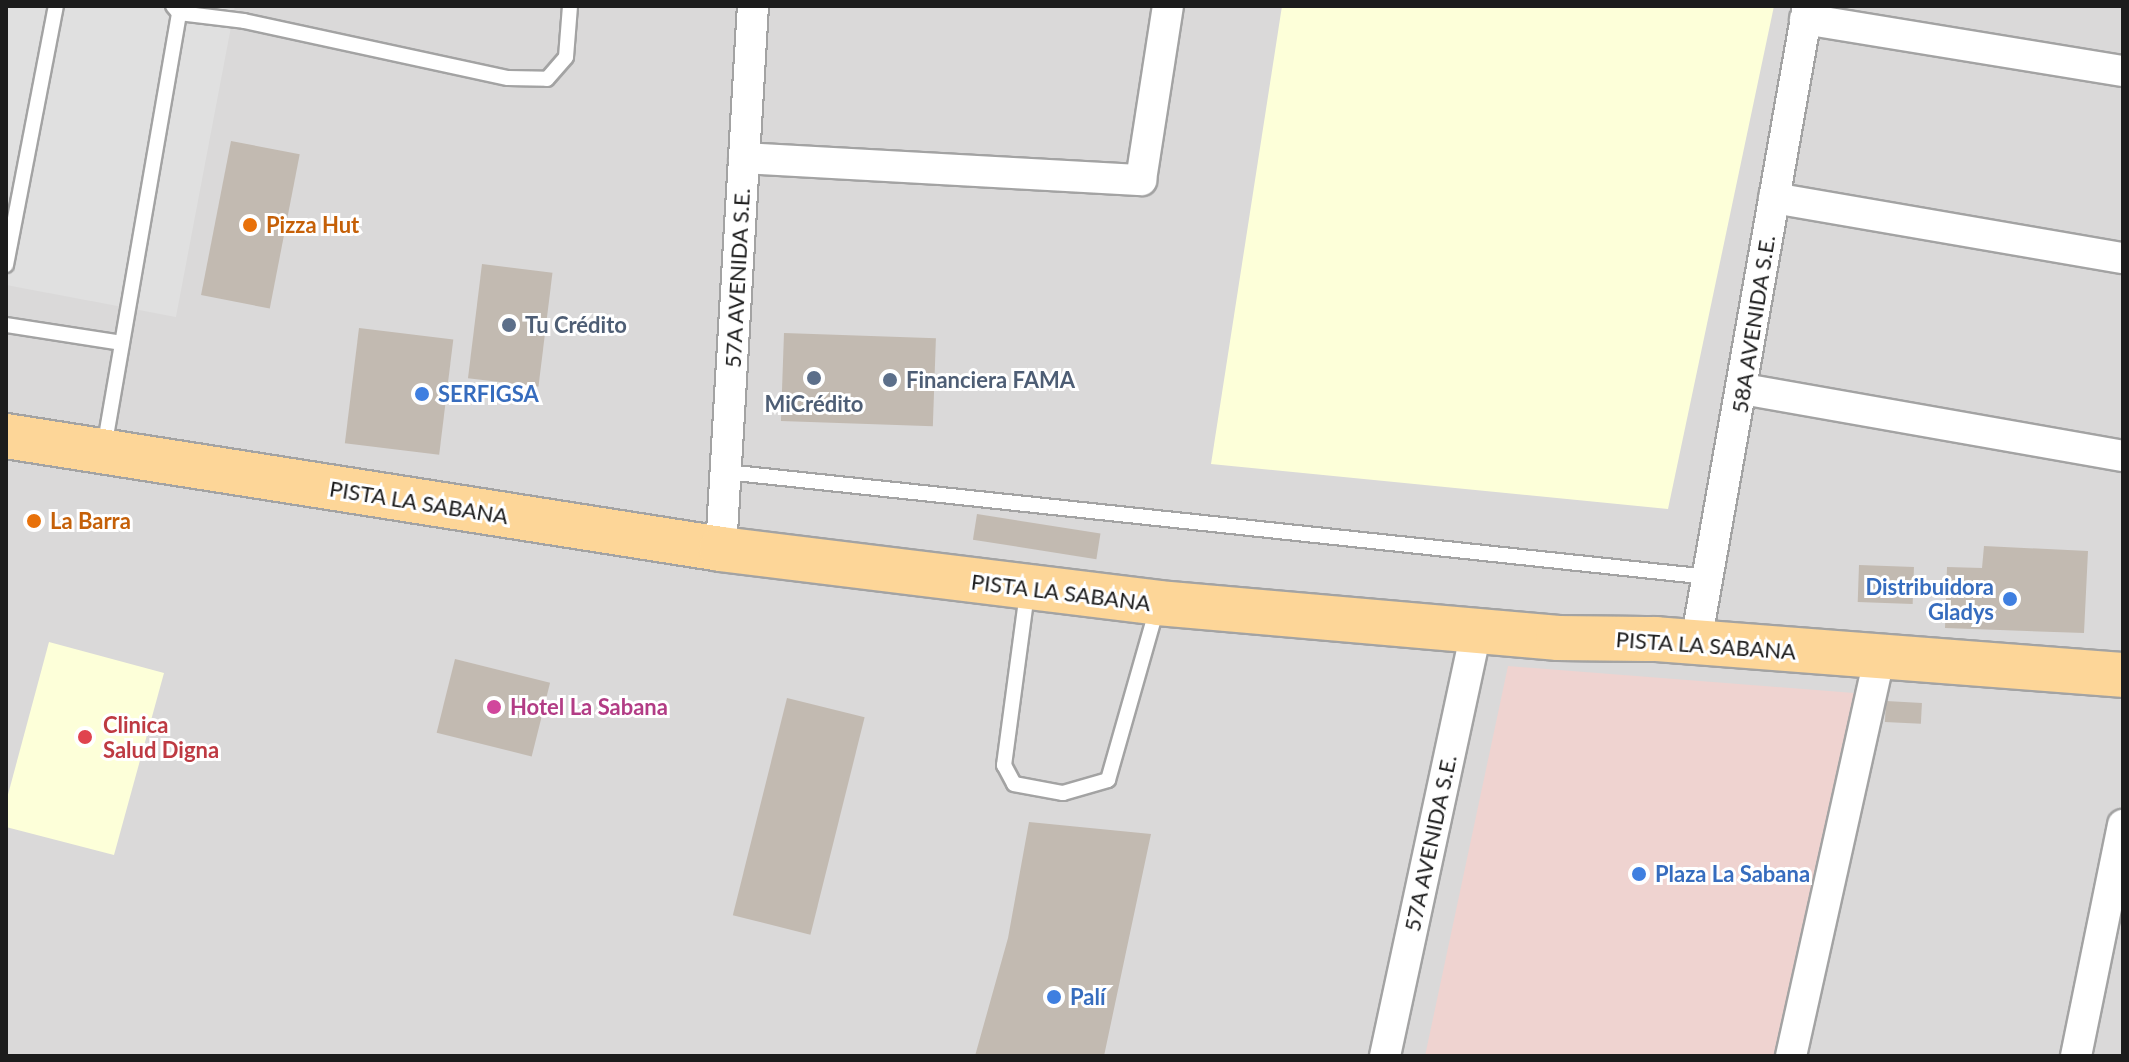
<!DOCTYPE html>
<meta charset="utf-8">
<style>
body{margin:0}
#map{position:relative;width:2129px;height:1062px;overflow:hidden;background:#eeeae2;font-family:Lato,sans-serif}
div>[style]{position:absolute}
.residential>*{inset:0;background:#dad9d9;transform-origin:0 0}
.commercial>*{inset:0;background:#efd3d0}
.education>*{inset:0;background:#fdffd9}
.parking>*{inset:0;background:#e0e0e0}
.building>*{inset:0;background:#c2bab1;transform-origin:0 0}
.roads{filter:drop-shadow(2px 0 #a3a3a3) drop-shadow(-2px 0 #a3a3a3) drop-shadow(0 2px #a3a3a3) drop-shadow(0 -2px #a3a3a3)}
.lane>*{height:14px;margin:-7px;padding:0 7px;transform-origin:7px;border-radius:7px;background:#fff}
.street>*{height:30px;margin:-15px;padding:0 15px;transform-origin:15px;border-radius:15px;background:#fff}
.primary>*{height:44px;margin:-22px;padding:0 22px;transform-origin:22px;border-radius:22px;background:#fdd698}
.dots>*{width:22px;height:22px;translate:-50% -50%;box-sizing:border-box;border:4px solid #fff;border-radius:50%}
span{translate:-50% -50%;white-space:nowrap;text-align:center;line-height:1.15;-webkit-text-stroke:6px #fff;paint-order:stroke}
.food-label{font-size:22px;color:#c56008;font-weight:700}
.left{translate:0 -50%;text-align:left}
.street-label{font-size:22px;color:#1c1c1c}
.service-label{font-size:22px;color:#4e5e75;font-weight:700}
.shop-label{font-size:22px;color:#366cbe;font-weight:700}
.right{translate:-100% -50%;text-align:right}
.hotel-label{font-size:22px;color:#b23c85;font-weight:700}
.health-label{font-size:22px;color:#be3a42;font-weight:700}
.frame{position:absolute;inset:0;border:8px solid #1c1c1c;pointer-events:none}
</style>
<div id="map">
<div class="residential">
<i style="left:6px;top:6px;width:2117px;height:1050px"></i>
</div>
<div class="commercial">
<i style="clip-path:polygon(1508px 666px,1854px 693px,1774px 1056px,1425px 1056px)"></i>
</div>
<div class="education">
<i style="clip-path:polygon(1282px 6px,1774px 6px,1668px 509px,1211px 464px)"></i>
<i style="clip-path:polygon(49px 642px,164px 673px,114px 855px,6px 827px,6px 802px)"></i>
</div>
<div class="parking">
<i style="clip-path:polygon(8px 6px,235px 6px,176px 317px,6px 285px)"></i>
</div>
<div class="building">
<i style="left:231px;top:141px;width:70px;height:157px;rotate:11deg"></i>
<i style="left:482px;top:264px;width:71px;height:115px;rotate:7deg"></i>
<i style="left:359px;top:328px;width:95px;height:116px;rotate:7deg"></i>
<i style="left:784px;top:333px;width:152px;height:88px;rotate:2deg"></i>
<i style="left:977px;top:514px;width:125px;height:26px;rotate:9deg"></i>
<i style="clip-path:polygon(1984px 546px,2088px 551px,2084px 633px,1945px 628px,1947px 567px,1982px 568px)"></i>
<i style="left:1859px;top:565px;width:55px;height:37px;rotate:2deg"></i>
<i style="left:455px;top:659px;width:98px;height:76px;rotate:14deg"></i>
<i style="left:787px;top:698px;width:80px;height:224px;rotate:14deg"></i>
<i style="left:1886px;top:701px;width:36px;height:21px;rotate:3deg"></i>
<i style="clip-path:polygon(1029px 822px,1151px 834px,1104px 1056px,975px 1056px,1008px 938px)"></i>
</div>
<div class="roads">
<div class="lane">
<i style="left:173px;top:6px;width:9px;rotate:49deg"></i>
<i style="left:179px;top:13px;width:65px;rotate:7deg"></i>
<i style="left:244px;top:21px;width:270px;rotate:12.2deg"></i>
<i style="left:508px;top:78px;width:39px;rotate:1deg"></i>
<i style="left:547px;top:79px;width:29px;rotate:-49deg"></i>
<i style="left:566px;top:57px;width:51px;rotate:-85.5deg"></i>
<i style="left:6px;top:265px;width:264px;rotate:-79.1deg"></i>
<i style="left:6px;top:325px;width:117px;rotate:8.8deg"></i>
<i style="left:104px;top:448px;width:441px;rotate:-80.2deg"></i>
<i style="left:726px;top:472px;width:988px;rotate:6.1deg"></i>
<i style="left:1027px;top:593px;width:174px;rotate:97.6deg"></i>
<i style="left:1004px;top:765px;width:21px;rotate:62deg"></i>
<i style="left:1014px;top:784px;width:50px;rotate:10.4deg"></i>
<i style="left:1063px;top:793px;width:47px;rotate:-16.1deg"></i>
<i style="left:1108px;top:780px;width:179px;rotate:-74.1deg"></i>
</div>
<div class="street">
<i style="left:1805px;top:19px;width:322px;rotate:9.3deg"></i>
<i style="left:744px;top:158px;width:398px;rotate:3.2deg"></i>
<i style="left:1141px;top:180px;width:176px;rotate:-81.2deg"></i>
<i style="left:1774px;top:198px;width:354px;rotate:9.8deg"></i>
<i style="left:1743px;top:389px;width:386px;rotate:10deg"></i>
<i style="left:721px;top:549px;width:544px;rotate:-86.63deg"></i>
<i style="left:1696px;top:642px;width:646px;rotate:-80.01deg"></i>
<i style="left:1385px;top:1056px;width:435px;rotate:-77.9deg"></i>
<i style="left:1791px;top:1056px;width:407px;rotate:-77.5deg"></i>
<i style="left:2076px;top:1056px;width:236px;rotate:-78.5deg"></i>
</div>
<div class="primary">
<i style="left:6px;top:436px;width:724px;rotate:8.98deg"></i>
<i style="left:721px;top:549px;width:440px;rotate:7deg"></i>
<i style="left:1158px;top:603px;width:402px;rotate:5deg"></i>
<i style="left:1558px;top:638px;width:98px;rotate:0.6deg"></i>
<i style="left:1656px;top:639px;width:468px;rotate:4.4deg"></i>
</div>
</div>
<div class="dots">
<i style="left:250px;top:225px;background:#e8710a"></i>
<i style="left:509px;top:325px;background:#5c6f8a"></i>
<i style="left:814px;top:378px;background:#5c6f8a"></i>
<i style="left:890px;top:380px;background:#5c6f8a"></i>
<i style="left:422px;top:394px;background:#3f7fe0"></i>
<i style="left:34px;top:521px;background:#e8710a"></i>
<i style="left:2010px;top:599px;background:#3f7fe0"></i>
<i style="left:494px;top:707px;background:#d1479c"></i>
<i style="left:85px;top:737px;background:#e0444e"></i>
<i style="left:1639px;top:874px;background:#3f7fe0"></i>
<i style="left:1054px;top:997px;background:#3f7fe0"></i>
</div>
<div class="food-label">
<span class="left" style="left:266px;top:225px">Pizza Hut</span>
<span class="left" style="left:50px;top:521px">La Barra</span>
</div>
<div class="street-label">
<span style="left:737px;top:278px;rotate:-87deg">57A AVENIDA S.E.</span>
<span style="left:1753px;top:324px;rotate:-81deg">58A AVENIDA S.E.</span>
<span style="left:419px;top:502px;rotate:9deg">PISTA LA SABANA</span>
<span style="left:1061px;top:592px;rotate:7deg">PISTA LA SABANA</span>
<span style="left:1706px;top:645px;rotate:4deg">PISTA LA SABANA</span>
<span style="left:1430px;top:843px;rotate:-78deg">57A AVENIDA S.E.</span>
</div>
<div class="service-label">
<span class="left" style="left:525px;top:325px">Tu Crédito</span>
<span class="left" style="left:906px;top:380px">Financiera FAMA</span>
<span style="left:814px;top:404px">MiCrédito</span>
</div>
<div class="shop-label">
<span class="left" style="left:438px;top:394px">SERFIGSA</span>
<span class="right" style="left:1994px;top:599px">Distribuidora<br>Gladys</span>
<span class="left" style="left:1655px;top:874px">Plaza La Sabana</span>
<span class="left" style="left:1070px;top:997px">Palí</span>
</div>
<div class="hotel-label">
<span class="left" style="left:510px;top:707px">Hotel La Sabana</span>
</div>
<div class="health-label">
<span class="left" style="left:103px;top:737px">Clinica<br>Salud Digna</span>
</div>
<div class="frame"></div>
</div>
